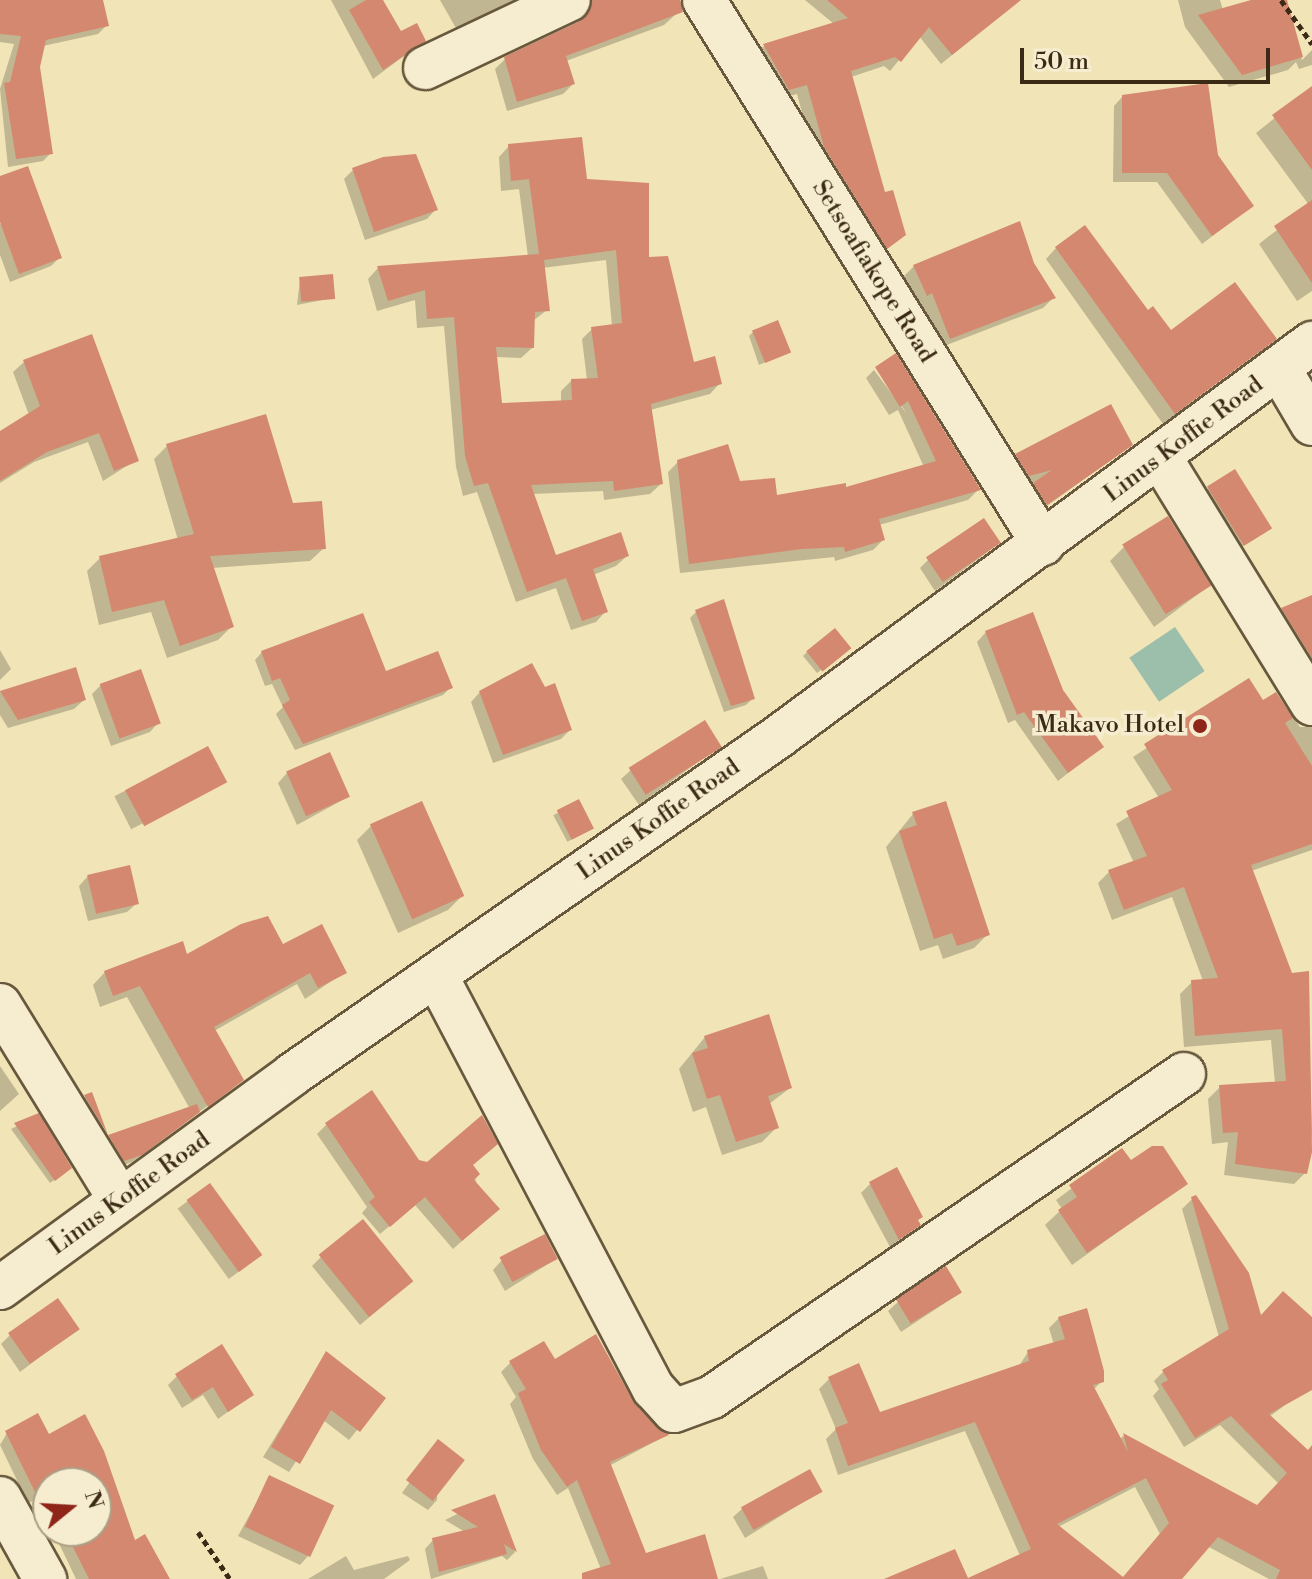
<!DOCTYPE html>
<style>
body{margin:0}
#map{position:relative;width:1312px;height:1579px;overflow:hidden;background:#f1e4b6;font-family:"Libre Bodoni",serif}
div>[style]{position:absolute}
.water>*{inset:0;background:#9bbfab;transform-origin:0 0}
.shadow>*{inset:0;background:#0003;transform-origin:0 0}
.building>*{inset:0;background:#d4886f;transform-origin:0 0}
.path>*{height:5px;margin-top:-2.5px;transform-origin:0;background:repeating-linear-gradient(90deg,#3b2a15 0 6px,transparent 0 10px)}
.roads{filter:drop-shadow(2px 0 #68583d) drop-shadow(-2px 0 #68583d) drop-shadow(0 2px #68583d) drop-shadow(0 -2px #68583d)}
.minor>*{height:42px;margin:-21px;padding:0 21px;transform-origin:21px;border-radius:21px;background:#f6edd0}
.dots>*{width:22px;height:22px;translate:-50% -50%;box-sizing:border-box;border:4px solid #f6edd0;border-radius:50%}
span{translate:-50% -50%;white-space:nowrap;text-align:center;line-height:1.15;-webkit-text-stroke:7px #f6edd0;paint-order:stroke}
.street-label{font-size:24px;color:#3b2a15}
.poi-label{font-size:24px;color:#3b2a15}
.right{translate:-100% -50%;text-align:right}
.north{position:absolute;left:32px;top:1467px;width:80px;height:80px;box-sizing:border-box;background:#f6edd0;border:2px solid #ab9f85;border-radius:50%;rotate:72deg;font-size:22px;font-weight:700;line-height:32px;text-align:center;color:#3b2a15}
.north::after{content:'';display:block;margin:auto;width:28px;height:36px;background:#8f2418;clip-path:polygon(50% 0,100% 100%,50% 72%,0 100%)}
.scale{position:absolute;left:1020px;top:48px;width:250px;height:36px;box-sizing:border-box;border:4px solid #3b2a15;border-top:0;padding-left:10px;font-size:24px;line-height:28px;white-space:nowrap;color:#3b2a15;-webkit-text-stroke:6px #f6edd0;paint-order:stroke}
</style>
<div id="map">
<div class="water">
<i style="left:1175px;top:627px;width:53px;height:55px;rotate:56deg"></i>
</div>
<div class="shadow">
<i style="clip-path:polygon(0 0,101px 0,107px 25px,98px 34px,43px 46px,38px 67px,51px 153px,43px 161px,8px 167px,0 89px,14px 44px,0 42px)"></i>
<i style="clip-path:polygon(331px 0,381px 0,400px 33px,424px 41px,373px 79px)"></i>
<i style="clip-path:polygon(440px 0,521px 0,457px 30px)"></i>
<i style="clip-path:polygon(581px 0,668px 0,675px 15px,664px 25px,566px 61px,573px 84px,563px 94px,507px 111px,495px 69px,505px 59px,576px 25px,583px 15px)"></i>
<i style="clip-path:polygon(805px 0,952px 0,967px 43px,941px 64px,919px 36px,890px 71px,884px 66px,851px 77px,893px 244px,876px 257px,814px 158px,797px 94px,778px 99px,754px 56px,764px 46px,834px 24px)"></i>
<i style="clip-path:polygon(1178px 0,1220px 0,1223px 10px,1285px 0,1302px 60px,1312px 50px,1312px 65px,1299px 69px,1296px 62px,1288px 70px,1229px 87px,1185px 27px)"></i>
<i style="clip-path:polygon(1312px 88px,1312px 291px,1297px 301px,1259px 244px,1309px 205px,1256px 133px)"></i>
<i style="clip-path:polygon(1123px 96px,1216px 156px,1252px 206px,1202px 244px,1157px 182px,1113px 182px,1114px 106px)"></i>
<i style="clip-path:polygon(evenodd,509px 146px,585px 181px,648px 260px,693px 364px,720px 383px,710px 394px,650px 410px,661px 484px,650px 494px,604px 500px,603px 491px,532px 494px,555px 558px,627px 556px,616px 566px,593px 575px,606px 611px,596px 622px,571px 630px,556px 588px,516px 602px,477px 492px,463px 496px,456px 467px,444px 326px,417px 328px,415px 300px,377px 311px,368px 279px,378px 268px,528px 257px,519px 189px,501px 191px,499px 157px,509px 146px,606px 260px,612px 326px,592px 329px,582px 339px,587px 380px,571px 381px,561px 391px,561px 403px,501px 405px,495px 357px,521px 358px,532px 348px,533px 321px,547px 310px,542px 268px,606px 260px)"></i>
<i style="clip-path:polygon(27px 168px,40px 203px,31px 212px,42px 208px,60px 257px,51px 266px,10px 282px,0 255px,0 224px,30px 212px,0 211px,0 178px)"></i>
<i style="clip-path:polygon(353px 170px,436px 209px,427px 219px,365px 240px,344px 179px)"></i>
<i style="clip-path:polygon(1056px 248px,1170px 333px,1275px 338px,1163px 424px,1046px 259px)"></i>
<i style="clip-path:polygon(1032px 264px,1053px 298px,1043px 308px,939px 348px,921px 303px,915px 305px,903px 277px,914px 266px)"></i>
<i style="clip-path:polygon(300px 279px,333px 298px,297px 305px)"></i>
<i style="clip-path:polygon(753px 332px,788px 352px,759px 365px,749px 336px)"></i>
<i style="clip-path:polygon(895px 356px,978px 490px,968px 500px,879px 525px,883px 540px,873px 550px,835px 561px,834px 557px,680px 573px,668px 472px,678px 462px,775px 497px,845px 490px,924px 467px,898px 410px,889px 415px,866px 378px,874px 370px,907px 414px,878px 368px)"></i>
<i style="clip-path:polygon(24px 362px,136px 460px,103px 481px,88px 442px,34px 462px,0 483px,0 433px,29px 415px,13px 372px)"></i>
<i style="clip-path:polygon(1131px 445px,1033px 516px,1022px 497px,1037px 482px,1016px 488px,1004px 468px,1016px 456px)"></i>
<i style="clip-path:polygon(167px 446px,291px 505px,324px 548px,310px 561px,212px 568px,232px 626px,218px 640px,167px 658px,151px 612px,99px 625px,87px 571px,100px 558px,178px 540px,154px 459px)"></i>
<i style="left:1235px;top:472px;width:67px;height:44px;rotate:58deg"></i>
<i style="clip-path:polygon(1124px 547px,1209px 586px,1154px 627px,1110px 561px)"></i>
<i style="clip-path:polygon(989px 551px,935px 591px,920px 568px,929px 559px)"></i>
<i style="clip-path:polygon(1312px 598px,1312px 688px,1271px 621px,1282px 609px)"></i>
<i style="clip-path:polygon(697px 611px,753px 698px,746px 705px,724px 712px,690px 618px)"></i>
<i style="clip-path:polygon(986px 632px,1061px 690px,1101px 747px,1058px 781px,1015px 720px,1008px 723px,977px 642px)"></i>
<i style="clip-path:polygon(0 650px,11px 669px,0 680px)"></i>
<i style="clip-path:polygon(262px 652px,384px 674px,450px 688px,443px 695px,295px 750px,276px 714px,283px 707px,272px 684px,265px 686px,255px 660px)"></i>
<i style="clip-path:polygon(807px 652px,845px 652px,817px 673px,803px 656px)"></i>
<i style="clip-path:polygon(1249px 681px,1262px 703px,1276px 694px,1300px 727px,1312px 727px,1312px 850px,1251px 871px,1291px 975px,1307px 974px,1312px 1134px,1305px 1173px,1294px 1184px,1224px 1175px,1228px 1142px,1212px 1144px,1208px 1099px,1220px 1087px,1275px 1083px,1271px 1040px,1184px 1047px,1180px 994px,1192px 982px,1203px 981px,1172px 897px,1112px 920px,1098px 883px,1109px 872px,1134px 863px,1116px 824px,1159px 798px,1133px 757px)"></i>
<i style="clip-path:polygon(101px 685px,159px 722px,150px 732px,111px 746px,92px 694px)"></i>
<i style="clip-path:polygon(0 691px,84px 700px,74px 709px,8px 728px,0 715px)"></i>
<i style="clip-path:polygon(480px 692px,570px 730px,561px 739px,493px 763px,471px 702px)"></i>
<i style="clip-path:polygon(720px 746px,639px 805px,621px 779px,631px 770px)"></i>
<i style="left:207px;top:749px;width:37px;height:104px;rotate:63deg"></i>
<i style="clip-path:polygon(287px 773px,348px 797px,297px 825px,278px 783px)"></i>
<i style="left:578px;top:802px;width:30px;height:28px;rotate:62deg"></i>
<i style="clip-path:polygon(913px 814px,988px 934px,974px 948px,943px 959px,938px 945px,920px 951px,886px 847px)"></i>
<i style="clip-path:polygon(371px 826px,462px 896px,448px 910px,398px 933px,357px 840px)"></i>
<i style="clip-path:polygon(88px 876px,137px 903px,127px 912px,88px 921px,79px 886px)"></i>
<i style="clip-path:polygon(283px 947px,345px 972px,305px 999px,297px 984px,214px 1031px,242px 1080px,132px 1162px,116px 1168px,77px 1105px,85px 1097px,91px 1095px,107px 1137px,190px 1109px,127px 997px,100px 1007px,93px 985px,105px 972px)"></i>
<i style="clip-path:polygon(705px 1037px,790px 1088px,769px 1104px,776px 1128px,762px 1142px,722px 1155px,706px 1107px,693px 1112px,679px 1069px)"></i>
<i style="clip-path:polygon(0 1066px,19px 1094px,0 1111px)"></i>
<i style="clip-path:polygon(38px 1116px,66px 1172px,50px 1183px,11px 1129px)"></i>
<i style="clip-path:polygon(326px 1125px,418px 1161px,471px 1166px,488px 1218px,453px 1249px,415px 1205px,380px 1234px,362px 1213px,367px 1207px,317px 1134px)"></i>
<i style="clip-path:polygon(1122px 1151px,1130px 1163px,1186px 1183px,1072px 1265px,1045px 1225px,1062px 1209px,1056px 1200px)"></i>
<i style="clip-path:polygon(870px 1184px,919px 1224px,890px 1247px,861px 1193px)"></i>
<i style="left:210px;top:1185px;width:87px;height:40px;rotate:54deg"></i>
<i style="clip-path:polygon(1192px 1199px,1260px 1318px,1312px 1319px,1312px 1385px,1269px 1417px,1312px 1456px,1312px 1579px,1269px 1579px,1207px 1546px,1180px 1579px,1122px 1579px,1160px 1534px,1135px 1487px,1058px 1527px,1110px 1579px,1020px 1579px,1021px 1558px,965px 1431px,838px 1475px,826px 1439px,836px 1429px,819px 1389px,829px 1379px,879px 1414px,1019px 1366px,1028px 1352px,1054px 1345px,1049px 1328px,1059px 1318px,1102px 1381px,1093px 1390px,1119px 1440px,1123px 1436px,1257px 1507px,1279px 1484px,1220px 1425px,1184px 1447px,1153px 1396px,1159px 1389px,1154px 1381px,1164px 1371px,1219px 1337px,1182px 1209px)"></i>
<i style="clip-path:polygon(321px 1257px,402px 1290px,360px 1325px,312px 1266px)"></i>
<i style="clip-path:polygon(556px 1259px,505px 1291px,493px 1270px,502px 1260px)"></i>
<i style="clip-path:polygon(960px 1293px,901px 1332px,888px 1311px,898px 1302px)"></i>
<i style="clip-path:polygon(77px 1329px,20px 1372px,1px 1344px,10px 1335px)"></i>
<i style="clip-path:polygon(326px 1354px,383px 1398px,349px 1440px,323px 1420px,289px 1472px,263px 1457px)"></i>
<i style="clip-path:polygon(554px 1362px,633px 1405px,667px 1435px,609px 1466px,645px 1555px,716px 1579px,605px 1579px,568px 1488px,557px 1495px,533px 1459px,510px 1404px,516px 1397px,501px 1372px,510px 1363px)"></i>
<i style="clip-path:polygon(177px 1376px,251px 1395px,218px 1419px,203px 1395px,182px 1408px,168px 1385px)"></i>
<i style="clip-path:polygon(84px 1417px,133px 1544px,162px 1579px,76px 1579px,53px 1531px,96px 1531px,96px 1483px,48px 1483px,48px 1520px,38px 1499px,28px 1503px,0 1445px,7px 1433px,48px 1436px)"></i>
<i style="clip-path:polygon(438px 1442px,437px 1500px,428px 1510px,402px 1493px)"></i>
<i style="clip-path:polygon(270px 1478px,309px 1555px,300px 1565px,238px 1536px)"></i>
<i style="clip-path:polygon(821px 1491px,745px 1538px,733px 1517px,743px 1508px)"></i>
<i style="clip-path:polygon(494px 1496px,515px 1552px,507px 1560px,502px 1556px,431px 1579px,425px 1549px,433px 1540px,465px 1532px,445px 1520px)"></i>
<i style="clip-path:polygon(346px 1556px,354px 1570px,408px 1556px,410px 1560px,384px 1579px,308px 1579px)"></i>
<i style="clip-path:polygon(763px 1566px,768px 1579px,720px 1579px)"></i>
</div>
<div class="building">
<i style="clip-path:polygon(0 0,103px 0,109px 26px,46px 40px,40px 67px,53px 154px,16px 159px,4px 83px,10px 82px,21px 36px,0 34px)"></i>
<i style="clip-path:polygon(366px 0,383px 0,401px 31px,417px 23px,426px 41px,383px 70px,349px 10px)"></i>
<i style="clip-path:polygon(593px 0,680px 0,683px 12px,566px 56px,575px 84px,517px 102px,504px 57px,580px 21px)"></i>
<i style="clip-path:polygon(827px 0,1021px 0,952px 55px,929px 27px,901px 62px,895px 57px,851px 71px,885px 192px,893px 190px,906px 235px,887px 249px,824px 147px,807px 85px,789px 90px,763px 44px,848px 18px)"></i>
<i style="clip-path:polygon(1251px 0,1287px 0,1303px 57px,1242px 75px,1198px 15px)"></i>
<i style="clip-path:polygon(1208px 83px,1218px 155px,1254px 206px,1212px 236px,1167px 173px,1122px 173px,1122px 95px)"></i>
<i style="clip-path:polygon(1312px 86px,1312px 170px,1272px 115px)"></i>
<i style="clip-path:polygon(evenodd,582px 137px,587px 179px,649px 183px,649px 257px,668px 256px,694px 362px,715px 356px,722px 384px,651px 404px,663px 484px,614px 491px,613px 481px,531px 485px,556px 555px,621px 532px,629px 556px,593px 569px,608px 612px,582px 621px,566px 578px,527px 592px,488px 483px,474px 486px,465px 456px,454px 317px,427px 319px,425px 290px,388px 301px,377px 266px,539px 254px,529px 179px,511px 181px,508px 144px,582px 137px,616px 250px,622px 323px,591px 327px,598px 378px,571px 379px,572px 400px,502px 403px,496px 347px,534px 348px,535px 312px,550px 311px,544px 260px,616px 250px)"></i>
<i style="clip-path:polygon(416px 154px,438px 210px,374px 232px,352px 168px,383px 157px)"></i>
<i style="clip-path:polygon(28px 166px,62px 258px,19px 274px,0 222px,0 176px)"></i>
<i style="clip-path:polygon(1312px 200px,1312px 283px,1274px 226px)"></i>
<i style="clip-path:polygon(1020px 221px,1034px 263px,1056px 298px,950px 339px,932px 293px,927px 296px,913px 265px)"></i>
<i style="clip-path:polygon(1085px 225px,1148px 310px,1153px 306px,1171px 330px,1235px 282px,1277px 339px,1175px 414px,1055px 247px)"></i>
<i style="left:333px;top:274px;width:25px;height:34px;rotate:85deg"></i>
<i style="left:778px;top:320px;width:35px;height:28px;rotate:68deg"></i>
<i style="clip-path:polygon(92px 334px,139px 461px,114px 471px,99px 433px,47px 452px,0 481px,0 431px,40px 406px,23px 360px)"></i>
<i style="clip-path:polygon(896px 353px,981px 490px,879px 519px,885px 540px,845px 552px,844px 547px,802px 549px,689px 564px,677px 460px,728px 444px,740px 481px,775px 478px,777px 495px,846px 483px,846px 487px,936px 461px,908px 401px,900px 407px,875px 367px)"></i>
<i style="clip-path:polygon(1111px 404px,1133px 445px,1047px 505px,1033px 483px,1052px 470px,1029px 476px,1015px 454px)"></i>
<i style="clip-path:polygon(266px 414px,293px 503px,322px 501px,326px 549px,210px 556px,234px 627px,180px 646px,164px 600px,112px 612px,99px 556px,194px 534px,166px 444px)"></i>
<i style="left:1235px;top:469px;width:70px;height:33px;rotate:58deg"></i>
<i style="left:1168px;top:516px;width:82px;height:54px;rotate:58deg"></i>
<i style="left:984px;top:518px;width:30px;height:70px;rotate:56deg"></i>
<i style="clip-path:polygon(1312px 595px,1312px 658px,1281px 608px)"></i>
<i style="clip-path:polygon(724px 599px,755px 699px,731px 706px,695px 610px)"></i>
<i style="clip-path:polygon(1033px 612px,1063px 690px,1104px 747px,1068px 773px,1024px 712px,1017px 715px,985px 631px)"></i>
<i style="clip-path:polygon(363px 613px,386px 671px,438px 651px,453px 688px,303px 744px,282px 705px,290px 700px,280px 678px,272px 681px,261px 651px)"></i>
<i style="left:835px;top:628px;width:26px;height:37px;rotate:51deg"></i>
<i style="clip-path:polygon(532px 663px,545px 687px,555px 683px,572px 730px,503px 755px,479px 691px)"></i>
<i style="clip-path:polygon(76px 667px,86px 700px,18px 720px,0 691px)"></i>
<i style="left:141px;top:669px;width:58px;height:44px;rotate:70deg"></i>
<i style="clip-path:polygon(1249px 678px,1263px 700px,1276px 692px,1293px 718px,1285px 723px,1312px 766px,1312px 844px,1251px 865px,1292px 973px,1309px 971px,1312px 1152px,1307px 1174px,1235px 1164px,1238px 1132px,1223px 1133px,1219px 1085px,1286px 1081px,1282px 1029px,1195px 1036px,1191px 980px,1218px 978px,1184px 887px,1124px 910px,1108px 870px,1147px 856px,1126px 811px,1172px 790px,1144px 744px)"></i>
<i style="left:705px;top:720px;width:32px;height:90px;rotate:58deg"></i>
<i style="left:208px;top:746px;width:41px;height:94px;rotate:62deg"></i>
<i style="left:330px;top:752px;width:49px;height:48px;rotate:66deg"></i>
<i style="left:579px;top:799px;width:33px;height:25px;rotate:63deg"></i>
<i style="left:422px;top:801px;width:104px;height:57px;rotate:66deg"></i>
<i style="clip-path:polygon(946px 801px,990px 935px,957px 946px,952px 933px,934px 939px,899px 831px,917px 825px,912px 812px)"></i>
<i style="left:130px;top:865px;width:40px;height:44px;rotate:77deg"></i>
<i style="clip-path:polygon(268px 916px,283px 944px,322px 924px,347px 973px,318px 988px,310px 973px,214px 1027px,244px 1080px,208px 1107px,140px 986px,113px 996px,104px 971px,183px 941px,187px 954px,241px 924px)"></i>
<i style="clip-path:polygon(769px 1014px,792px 1088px,768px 1096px,779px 1128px,736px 1142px,720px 1095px,707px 1099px,692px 1053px,708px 1048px,704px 1036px)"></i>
<i style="clip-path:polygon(372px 1090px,419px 1160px,427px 1162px,482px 1115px,498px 1144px,473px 1165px,480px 1174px,474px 1180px,500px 1209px,462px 1241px,425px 1197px,390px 1227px,369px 1202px,375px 1197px,325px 1123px)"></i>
<i style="clip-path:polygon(92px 1092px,108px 1135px,197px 1104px,200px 1112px,142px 1155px,124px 1161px,84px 1095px)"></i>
<i style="clip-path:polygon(39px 1113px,72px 1168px,55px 1181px,14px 1123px)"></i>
<i style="clip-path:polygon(1152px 1146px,1163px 1146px,1188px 1184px,1087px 1253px,1058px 1210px,1077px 1197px,1069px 1185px,1122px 1148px,1131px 1160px)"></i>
<i style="clip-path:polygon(897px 1167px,923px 1217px,918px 1220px,921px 1225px,899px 1240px,869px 1182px)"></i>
<i style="left:210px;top:1183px;width:89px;height:29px;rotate:54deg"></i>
<i style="clip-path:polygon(evenodd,1196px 1195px,1249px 1273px,1261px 1315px,1283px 1291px,1312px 1317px,1312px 1390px,1269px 1414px,1308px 1450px,1312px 1445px,1312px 1579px,1276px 1579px,1280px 1570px,1218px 1537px,1182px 1579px,884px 1579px,955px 1549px,968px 1578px,1031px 1549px,975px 1422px,848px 1466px,835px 1428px,848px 1423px,828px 1377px,859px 1363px,880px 1412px,1029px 1361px,1027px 1350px,1065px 1339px,1058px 1317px,1087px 1308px,1104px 1371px,1104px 1382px,1093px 1385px,1128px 1452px,1123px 1433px,1257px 1505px,1287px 1473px,1231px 1416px,1195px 1438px,1161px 1384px,1168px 1380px,1162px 1370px,1229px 1329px,1191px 1197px,1196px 1195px,1146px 1478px,1169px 1523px,1123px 1577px,1057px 1524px,1146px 1478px)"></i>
<i style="left:363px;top:1219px;width:80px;height:57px;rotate:51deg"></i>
<i style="left:545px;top:1234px;width:28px;height:51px;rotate:63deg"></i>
<i style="left:946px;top:1266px;width:31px;height:60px;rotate:59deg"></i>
<i style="left:58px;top:1298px;width:38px;height:61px;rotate:55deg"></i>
<i style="clip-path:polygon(596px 1334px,635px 1404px,669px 1435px,610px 1462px,646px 1553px,705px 1534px,718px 1579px,582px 1579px,582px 1573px,611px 1564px,577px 1480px,567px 1487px,541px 1450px,518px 1393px,526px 1389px,509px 1361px,544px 1341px,555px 1359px)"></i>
<i style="clip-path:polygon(222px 1344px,254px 1395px,228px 1412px,213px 1387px,192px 1400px,175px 1374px)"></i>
<i style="clip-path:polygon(326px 1351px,386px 1398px,360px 1432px,331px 1410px,300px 1464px,271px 1447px)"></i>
<i style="clip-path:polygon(38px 1413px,49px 1434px,85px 1414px,104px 1451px,135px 1540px,145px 1534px,170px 1579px,89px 1579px,65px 1531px,96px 1531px,96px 1483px,48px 1483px,48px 1494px,37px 1496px,5px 1431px)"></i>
<i style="left:438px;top:1439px;width:34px;height:52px;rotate:38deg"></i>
<i style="left:810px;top:1469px;width:26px;height:79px;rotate:61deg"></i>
<i style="left:269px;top:1475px;width:72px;height:57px;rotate:25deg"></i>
<i style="clip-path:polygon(495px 1494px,517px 1552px,504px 1544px,507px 1554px,439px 1572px,432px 1538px,478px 1527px,451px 1510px)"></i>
</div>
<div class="path">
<i style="left:1281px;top:0;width:54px;rotate:54.8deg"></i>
<i style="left:198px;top:1532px;width:57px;rotate:55.8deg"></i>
</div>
<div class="roads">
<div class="minor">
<i style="left:704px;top:0;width:641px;rotate:58.07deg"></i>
<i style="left:425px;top:68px;width:159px;rotate:-25.3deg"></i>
<i style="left:1279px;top:368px;width:65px;rotate:59.5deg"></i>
<i style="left:1160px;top:457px;width:290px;rotate:58.4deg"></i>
<i style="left:436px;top:975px;width:467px;rotate:62.3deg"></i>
<i style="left:653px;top:1388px;width:31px;rotate:48deg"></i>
<i style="left:674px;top:1411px;width:40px;rotate:-20.2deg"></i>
<i style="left:712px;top:1397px;width:572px;rotate:-34.38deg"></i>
<i style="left:0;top:1005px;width:229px;rotate:58.4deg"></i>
<i style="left:0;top:1288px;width:363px;rotate:-36.1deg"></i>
<i style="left:293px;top:1074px;width:591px;rotate:-34.79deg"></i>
<i style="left:778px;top:737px;width:664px;rotate:-36.42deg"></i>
<i style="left:0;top:1498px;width:93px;rotate:60.9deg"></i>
</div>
</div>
<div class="dots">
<i style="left:1200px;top:726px;background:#8f2418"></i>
</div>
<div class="street-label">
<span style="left:873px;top:272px;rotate:58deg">Setsoafiakope Road</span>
<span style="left:1184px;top:440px;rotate:-37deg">Linus Koffie Road</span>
<span style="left:659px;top:820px;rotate:-35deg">Linus Koffie Road</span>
<span style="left:130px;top:1194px;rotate:-36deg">Linus Koffie Road</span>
</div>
<div class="poi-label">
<span class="right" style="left:1184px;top:726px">Makavo Hotel</span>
</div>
<div class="north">N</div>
<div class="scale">50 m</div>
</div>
